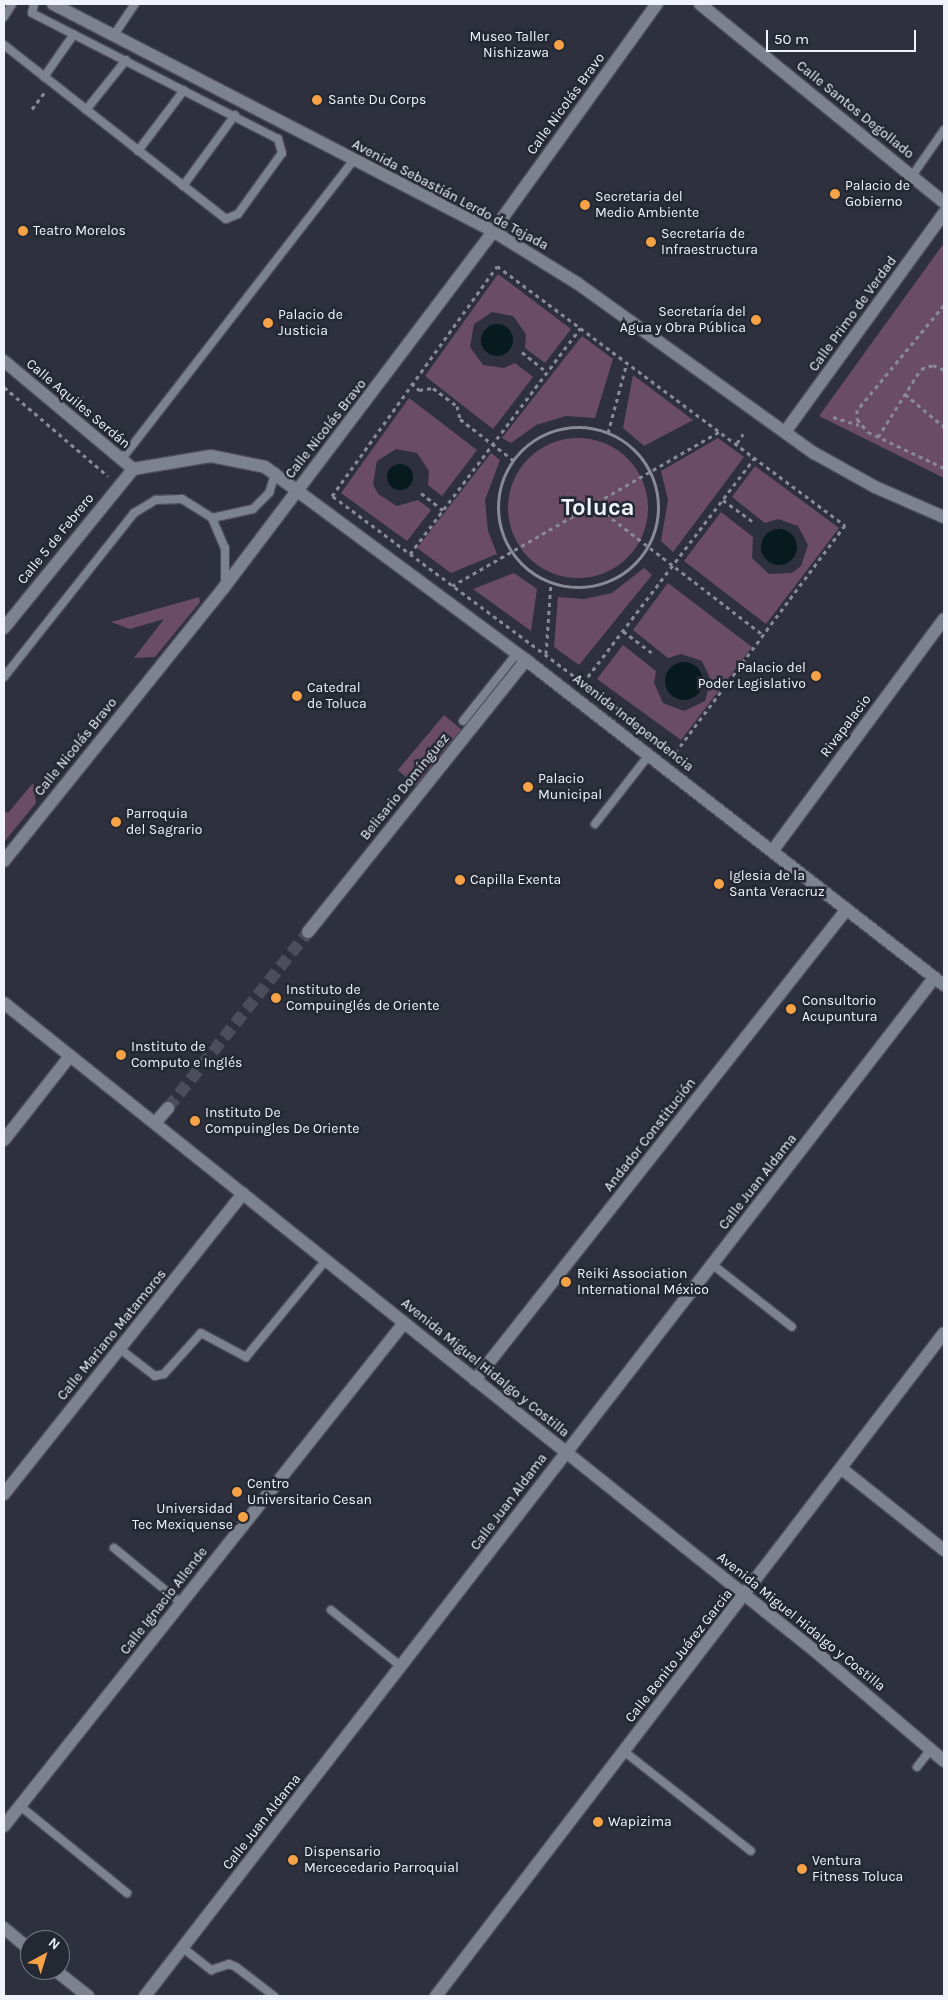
<!DOCTYPE html>
<meta charset="utf-8">
<style>
body{margin:0}
#map{position:relative;width:948px;height:2000px;overflow:hidden;background:#2e313d;font-family:Karla,sans-serif}
div>[style]{position:absolute}
.green>*{inset:0;background:#6a4d65;transform-origin:0 0}
.round{border-radius:50%}
.water>*{inset:0;background:#071b1f}
.pedestrian-tunnel>*{height:12px;margin-top:-6px;transform-origin:0;background:repeating-linear-gradient(90deg,#4b4e5a 0 12px,transparent 0 18px)}
.path>*{height:3px;margin-top:-1.5px;transform-origin:0;background:repeating-linear-gradient(90deg,#888a95 0 4px,transparent 0 8px)}
.path>.ring{margin:-1.5px;padding:0;box-sizing:content-box;background:none;border:3px solid #888a95;border-radius:50%}
.roads{filter:drop-shadow(1px 0 #4b4d58) drop-shadow(-1px 0 #4b4d58) drop-shadow(0 1px #4b4d58) drop-shadow(0 -1px #4b4d58)}
.service>*{height:8px;margin:-4px;padding:0 4px;transform-origin:4px;border-radius:4px;background:#7d828f}
.pedestrian>*{height:12px;margin:-6px;padding:0 6px;transform-origin:6px;border-radius:6px;background:#7d828f}
.minor>*{height:12px;margin:-6px;padding:0 6px;transform-origin:6px;border-radius:6px;background:#7d828f}
.tertiary>*{height:12px;margin:-6px;padding:0 6px;transform-origin:6px;border-radius:6px;background:#7d828f}
.secondary>*{height:12px;margin:-6px;padding:0 6px;transform-origin:6px;border-radius:6px;background:#7d828f}
.dots>*{width:14px;height:14px;translate:-50% -50%;box-sizing:border-box;border:2px solid #242832;border-radius:50%}
span{translate:-50% -50%;white-space:nowrap;text-align:center;line-height:1.15;-webkit-text-stroke:5px #242832;paint-order:stroke}
.poi-label{font-size:14px;color:#f1f3fb}
.right{translate:-100% -50%;text-align:right}
.left{translate:0 -50%;text-align:left}
.street-label{font-size:14px;color:#f1f3fb}
.town-label{font-size:24px;color:#f1f3fb;font-weight:700}
.frame{position:absolute;inset:0;border:5px solid #f1f3fb;pointer-events:none}
.north{position:absolute;left:20px;top:1930px;width:50px;height:50px;box-sizing:border-box;background:#242832;border:1px solid #767982;border-radius:50%;rotate:39deg;font-size:14px;font-weight:700;line-height:20px;text-align:center;color:#f1f3fb}
.north::after{content:'';display:block;margin:auto;width:18px;height:22px;background:#f6a247;clip-path:polygon(50% 0,100% 100%,50% 72%,0 100%)}
.scale{position:absolute;left:766px;top:30px;width:150px;height:22px;box-sizing:border-box;border:2px solid #f1f3fb;border-top:0;padding-left:6px;font-size:15px;line-height:18px;white-space:nowrap;color:#f1f3fb;-webkit-text-stroke:4px #242832;paint-order:stroke}
</style>
<div id="map">
<div class="green">
<i style="clip-path:polygon(944px 243px,944px 478px,819px 416px)"></i>
<i style="clip-path:polygon(498px 274px,571px 329px,545px 363px,525px 348px,526px 334px,513px 316px,492px 312px,474px 324px,470px 347px,483px 365px,504px 368px,515px 363px,533px 377px,493px 429px,425px 376px)"></i>
<i style="clip-path:polygon(582px 336px,613px 359px,595px 418px,566px 416px,536px 425px,511px 443px,502px 438px)"></i>
<i style="clip-path:polygon(633px 375px,693px 420px,644px 446px,623px 428px)"></i>
<i style="clip-path:polygon(409px 398px,477px 450px,442px 496px,428px 485px,429px 471px,417px 453px,396px 449px,377px 461px,373px 484px,378px 494px,397px 506px,418px 500px,431px 510px,407px 541px,341px 493px)"></i>
<i class="round" style="left:508px;top:438px;width:140px;height:140px"></i>
<i style="clip-path:polygon(718px 438px,744px 457px,673px 552px,661px 541px,668px 500px,661px 471px)"></i>
<i style="clip-path:polygon(491px 453px,500px 460px,485px 500px,488px 531px,497px 554px,451px 573px,417px 548px)"></i>
<i style="clip-path:polygon(755px 466px,839px 528px,766px 624px,684px 561px,721px 512px,753px 537px,752px 558px,769px 574px,792px 573px,801px 566px,808px 545px,798px 526px,778px 519px,765px 523px,732px 497px)"></i>
<i style="clip-path:polygon(644px 568px,652px 575px,579px 665px,554px 647px,558px 597px,584px 599px,612px 593px)"></i>
<i style="clip-path:polygon(514px 573px,537px 589px,531px 631px,473px 589px)"></i>
<i style="clip-path:polygon(668px 583px,752px 647px,681px 740px,597px 679px,623px 645px,656px 671px,654px 683px,663px 703px,684px 711px,705px 701px,711px 680px,702px 661px,681px 654px,668px 658px,633px 630px)"></i>
<i style="clip-path:polygon(199px 597px,200px 602px,155px 657px,134px 658px,164px 619px,130px 629px,111px 622px)"></i>
<i style="left:444px;top:715px;width:25px;height:72px;rotate:40deg"></i>
<i style="clip-path:polygon(33px 783px,36px 803px,4px 842px,4px 811px,8px 813px)"></i>
</div>
<div class="water">
<i class="round" style="left:481px;top:324px;width:32px;height:32px"></i>
<i class="round" style="left:387px;top:464px;width:26px;height:26px"></i>
<i class="round" style="left:761px;top:529px;width:36px;height:36px"></i>
<i class="round" style="left:665px;top:662px;width:38px;height:38px"></i>
</div>
<div class="pedestrian-tunnel">
<i style="left:168px;top:1108px;width:225px;rotate:-51.5deg"></i>
</div>
<div class="path">
<i style="left:32px;top:109px;width:21px;rotate:-53deg"></i>
<i style="left:497px;top:266px;width:434px;rotate:36.7deg"></i>
<i style="left:845px;top:525px;width:283px;rotate:126.7deg"></i>
<i style="left:676px;top:752px;width:429px;rotate:-143.3deg"></i>
<i style="left:332px;top:496px;width:283px;rotate:-54.3deg"></i>
<i style="left:944px;top:305px;width:136px;rotate:129.6deg"></i>
<i style="left:857px;top:410px;width:9px;rotate:90deg"></i>
<i style="left:857px;top:419px;width:17px;rotate:50deg"></i>
<i style="left:868px;top:432px;width:84px;rotate:25.3deg"></i>
<i style="left:522px;top:352px;width:32px;rotate:39deg"></i>
<i style="left:411px;top:383px;width:11px;rotate:41deg"></i>
<i style="left:419px;top:390px;width:14px;rotate:-8deg"></i>
<i style="left:433px;top:388px;width:30px;rotate:37deg"></i>
<i style="left:457px;top:406px;width:13px;rotate:77deg"></i>
<i style="left:460px;top:419px;width:67px;rotate:37.7deg"></i>
<i style="left:4px;top:387px;width:137px;rotate:40.6deg"></i>
<i style="left:905px;top:394px;width:51px;rotate:40.2deg"></i>
<i style="left:78px;top:404px;width:9px;rotate:-54deg"></i>
<i style="left:833px;top:417px;width:27px;rotate:17deg"></i>
<i class="ring" style="left:498px;top:427px;width:157px;height:157px"></i>
<i style="left:608px;top:433px;width:73px;rotate:-75deg"></i>
<i style="left:878px;top:437px;width:80px;rotate:-57.7deg"></i>
<i style="left:921px;top:369px;width:13px;rotate:-18deg"></i>
<i style="left:933px;top:365px;width:12px;rotate:24deg"></i>
<i style="left:737px;top:443px;width:11px;rotate:-56deg"></i>
<i style="left:421px;top:493px;width:28px;rotate:38deg"></i>
<i style="left:723px;top:500px;width:36px;rotate:36deg"></i>
<i style="left:593px;top:504px;width:215px;rotate:37.6deg"></i>
<i style="left:410px;top:554px;width:283px;rotate:-53deg"></i>
<i style="left:452px;top:586px;width:310px;rotate:-30deg"></i>
<i style="left:623px;top:631px;width:38px;rotate:37deg"></i>
<i style="left:546px;top:654px;width:71px;rotate:-86deg"></i>
<i style="left:583px;top:683px;width:284px;rotate:-52.7deg"></i>
</div>
<div class="roads">
<div class="service">
<i style="left:4px;top:17px;width:15px;rotate:-58deg"></i>
<i style="left:114px;top:35px;width:37px;rotate:-56deg"></i>
<i style="left:4px;top:45px;width:282px;rotate:38.1deg"></i>
<i style="left:226px;top:219px;width:13px;rotate:-23deg"></i>
<i style="left:238px;top:214px;width:75px;rotate:-54.2deg"></i>
<i style="left:282px;top:153px;width:15px;rotate:-106deg"></i>
<i style="left:278px;top:139px;width:276px;rotate:-152.9deg"></i>
<i style="left:32px;top:13px;width:9px;rotate:-77deg"></i>
<i style="left:44px;top:77px;width:52px;rotate:-55.1deg"></i>
<i style="left:86px;top:110px;width:64px;rotate:-51.3deg"></i>
<i style="left:138px;top:151px;width:76px;rotate:-53deg"></i>
<i style="left:912px;top:176px;width:56px;rotate:-55.2deg"></i>
<i style="left:183px;top:186px;width:88px;rotate:-53.8deg"></i>
<i style="left:121px;top:460px;width:380px;rotate:-52.2deg"></i>
<i style="left:212px;top:518px;width:42px;rotate:-12.4deg"></i>
<i style="left:253px;top:509px;width:23px;rotate:-45deg"></i>
<i style="left:269px;top:493px;width:22px;rotate:-72deg"></i>
<i style="left:4px;top:677px;width:209px;rotate:-51.6deg"></i>
<i style="left:134px;top:513px;width:26px;rotate:-31deg"></i>
<i style="left:156px;top:500px;width:26px;rotate:-2deg"></i>
<i style="left:182px;top:499px;width:36px;rotate:32deg"></i>
<i style="left:212px;top:518px;width:33px;rotate:67deg"></i>
<i style="left:225px;top:548px;width:36px;rotate:90deg"></i>
<i style="left:463px;top:721px;width:87px;rotate:-51.5deg"></i>
<i style="left:595px;top:824px;width:88px;rotate:-52deg"></i>
<i style="left:713px;top:1265px;width:100px;rotate:38.1deg"></i>
<i style="left:120px;top:1349px;width:44px;rotate:37.6deg"></i>
<i style="left:155px;top:1376px;width:9px;rotate:-13deg"></i>
<i style="left:164px;top:1374px;width:55px;rotate:-47.9deg"></i>
<i style="left:201px;top:1333px;width:51px;rotate:28.1deg"></i>
<i style="left:246px;top:1357px;width:126px;rotate:-50.5deg"></i>
<i style="left:114px;top:1548px;width:87px;rotate:39.4deg"></i>
<i style="left:331px;top:1610px;width:91px;rotate:38.8deg"></i>
<i style="left:625px;top:1752px;width:160px;rotate:38.2deg"></i>
<i style="left:917px;top:1767px;width:23px;rotate:-52deg"></i>
<i style="left:20px;top:1806px;width:138px;rotate:39.1deg"></i>
<i style="left:183px;top:1948px;width:36px;rotate:38deg"></i>
<i style="left:211px;top:1970px;width:19px;rotate:-18deg"></i>
<i style="left:229px;top:1964px;width:8px;rotate:23deg"></i>
<i style="left:236px;top:1967px;width:48px;rotate:37.3deg"></i>
</div>
<div class="pedestrian">
<i style="left:308px;top:932px;width:349px;rotate:-51.3deg"></i>
<i style="left:155px;top:1123px;width:20px;rotate:-49deg"></i>
<i style="left:475px;top:1380px;width:600px;rotate:-51.7deg"></i>
</div>
<div class="minor">
<i style="left:700px;top:4px;width:314px;rotate:39.1deg"></i>
<i style="left:4px;top:361px;width:168px;rotate:39.9deg"></i>
<i style="left:773px;top:850px;width:287px;rotate:-53.5deg"></i>
<i style="left:4px;top:861px;width:353px;rotate:-51.2deg"></i>
<i style="left:225px;top:586px;width:445px;rotate:-52.9deg"></i>
<i style="left:4px;top:1140px;width:107px;rotate:-51.8deg"></i>
<i style="left:4px;top:1494px;width:384px;rotate:-51.5deg"></i>
<i style="left:4px;top:1826px;width:643px;rotate:-51.51deg"></i>
<i style="left:145px;top:1996px;width:1288px;rotate:-52.22deg"></i>
</div>
<div class="tertiary">
<i style="left:493px;top:231px;width:280px;rotate:-54.2deg"></i>
</div>
<div class="secondary">
<i style="left:53px;top:4px;width:495px;rotate:27.3deg"></i>
<i style="left:493px;top:231px;width:99px;rotate:31.8deg"></i>
<i style="left:577px;top:283px;width:292px;rotate:35.7deg"></i>
<i style="left:814px;top:453px;width:70px;rotate:29.1deg"></i>
<i style="left:875px;top:487px;width:75px;rotate:23.5deg"></i>
<i style="left:785px;top:432px;width:271px;rotate:-54deg"></i>
<i style="left:4px;top:628px;width:205px;rotate:-50.9deg"></i>
<i style="left:133px;top:469px;width:79px;rotate:-9.5deg"></i>
<i style="left:211px;top:456px;width:55px;rotate:11.5deg"></i>
<i style="left:265px;top:467px;width:325px;rotate:36.5deg"></i>
<i style="left:526px;top:660px;width:529px;rotate:37.87deg"></i>
<i style="left:4px;top:1003px;width:1039px;rotate:38.63deg"></i>
<i style="left:816px;top:1652px;width:168px;rotate:40.4deg"></i>
<i style="left:842px;top:1469px;width:130px;rotate:38.5deg"></i>
<i style="left:4px;top:1928px;width:34px;rotate:40deg"></i>
<i style="left:55px;top:1970px;width:42px;rotate:38.2deg"></i>
<i style="left:436px;top:1996px;width:835px;rotate:-52.54deg"></i>
</div>
</div>
<div class="dots">
<i style="left:559px;top:45px;background:#f6a247"></i>
<i style="left:317px;top:100px;background:#f6a247"></i>
<i style="left:835px;top:194px;background:#f6a247"></i>
<i style="left:585px;top:205px;background:#f6a247"></i>
<i style="left:23px;top:231px;background:#f6a247"></i>
<i style="left:651px;top:242px;background:#f6a247"></i>
<i style="left:756px;top:320px;background:#f6a247"></i>
<i style="left:268px;top:323px;background:#f6a247"></i>
<i style="left:816px;top:676px;background:#f6a247"></i>
<i style="left:297px;top:696px;background:#f6a247"></i>
<i style="left:528px;top:787px;background:#f6a247"></i>
<i style="left:116px;top:822px;background:#f6a247"></i>
<i style="left:460px;top:880px;background:#f6a247"></i>
<i style="left:719px;top:884px;background:#f6a247"></i>
<i style="left:276px;top:998px;background:#f6a247"></i>
<i style="left:791px;top:1009px;background:#f6a247"></i>
<i style="left:121px;top:1055px;background:#f6a247"></i>
<i style="left:195px;top:1121px;background:#f6a247"></i>
<i style="left:566px;top:1282px;background:#f6a247"></i>
<i style="left:237px;top:1492px;background:#f6a247"></i>
<i style="left:243px;top:1517px;background:#f6a247"></i>
<i style="left:598px;top:1822px;background:#f6a247"></i>
<i style="left:293px;top:1860px;background:#f6a247"></i>
<i style="left:802px;top:1869px;background:#f6a247"></i>
</div>
<div class="poi-label">
<span class="right" style="left:549px;top:45px">Museo Taller<br>Nishizawa</span>
<span class="left" style="left:328px;top:100px">Sante Du Corps</span>
<span class="left" style="left:845px;top:194px">Palacio de<br>Gobierno</span>
<span class="left" style="left:595px;top:205px">Secretaria del<br>Medio Ambiente</span>
<span class="left" style="left:33px;top:231px">Teatro Morelos</span>
<span class="left" style="left:661px;top:242px">Secretaría de<br>Infraestructura</span>
<span class="right" style="left:746px;top:320px">Secretaría del<br>Agua y Obra Pública</span>
<span class="left" style="left:278px;top:323px">Palacio de<br>Justicia</span>
<span class="right" style="left:806px;top:676px">Palacio del<br>Poder Legislativo</span>
<span class="left" style="left:307px;top:696px">Catedral<br>de Toluca</span>
<span class="left" style="left:538px;top:787px">Palacio<br>Municipal</span>
<span class="left" style="left:126px;top:822px">Parroquia<br>del Sagrario</span>
<span class="left" style="left:729px;top:884px">Iglesia de la<br>Santa Veracruz</span>
<span class="left" style="left:470px;top:880px">Capilla Exenta</span>
<span class="left" style="left:286px;top:998px">Instituto de<br>Compuinglés de Oriente</span>
<span class="left" style="left:802px;top:1009px">Consultorio<br>Acupuntura</span>
<span class="left" style="left:131px;top:1055px">Instituto de<br>Computo e Inglés</span>
<span class="left" style="left:205px;top:1121px">Instituto De<br>Compuingles De Oriente</span>
<span class="left" style="left:577px;top:1282px">Reiki Association<br>International México</span>
<span class="left" style="left:247px;top:1492px">Centro<br>Universitario Cesan</span>
<span class="right" style="left:233px;top:1517px">Universidad<br>Tec Mexiquense</span>
<span class="left" style="left:608px;top:1822px">Wapizima</span>
<span class="left" style="left:304px;top:1860px">Dispensario<br>Mercecedario Parroquial</span>
<span class="left" style="left:812px;top:1869px">Ventura<br>Fitness Toluca</span>
</div>
<div class="street-label">
<span style="left:566px;top:104px;rotate:-54deg">Calle Nicolás Bravo</span>
<span style="left:855px;top:110px;rotate:39deg">Calle Santos Degollado</span>
<span style="left:450px;top:195px;rotate:28deg">Avenida Sebastián Lerdo de Tejada</span>
<span style="left:853px;top:314px;rotate:-54deg">Calle Primo de Verdad</span>
<span style="left:78px;top:404px;rotate:40deg">Calle Aquiles Serdán</span>
<span style="left:326px;top:429px;rotate:-52deg">Calle Nicolás Bravo</span>
<span style="left:56px;top:539px;rotate:-51deg">Calle 5 de Febrero</span>
<span style="left:633px;top:723px;rotate:38deg">Avenida Independencia</span>
<span style="left:846px;top:726px;rotate:-53deg">Rivapalacio</span>
<span style="left:76px;top:747px;rotate:-51deg">Calle Nicolás Bravo</span>
<span style="left:405px;top:787px;rotate:-51deg">Belisario Domínguez</span>
<span style="left:650px;top:1135px;rotate:-52deg">Andador Constitución</span>
<span style="left:758px;top:1182px;rotate:-52deg">Calle Juan Aldama</span>
<span style="left:112px;top:1335px;rotate:-51deg">Calle Mariano Matamoros</span>
<span style="left:485px;top:1368px;rotate:39deg">Avenida Miguel Hidalgo y Costilla</span>
<span style="left:509px;top:1502px;rotate:-53deg">Calle Juan Aldama</span>
<span style="left:164px;top:1601px;rotate:-52deg">Calle Ignacio Allende</span>
<span style="left:801px;top:1622px;rotate:39deg">Avenida Miguel Hidalgo y Costilla</span>
<span style="left:679px;top:1656px;rotate:-52deg">Calle Benito Juárez Garcia</span>
<span style="left:262px;top:1822px;rotate:-52deg">Calle Juan Aldama</span>
</div>
<div class="town-label">
<span style="left:598px;top:508px">Toluca</span>
</div>
<div class="frame"></div>
<div class="north">N</div>
<div class="scale">50 m</div>
</div>
